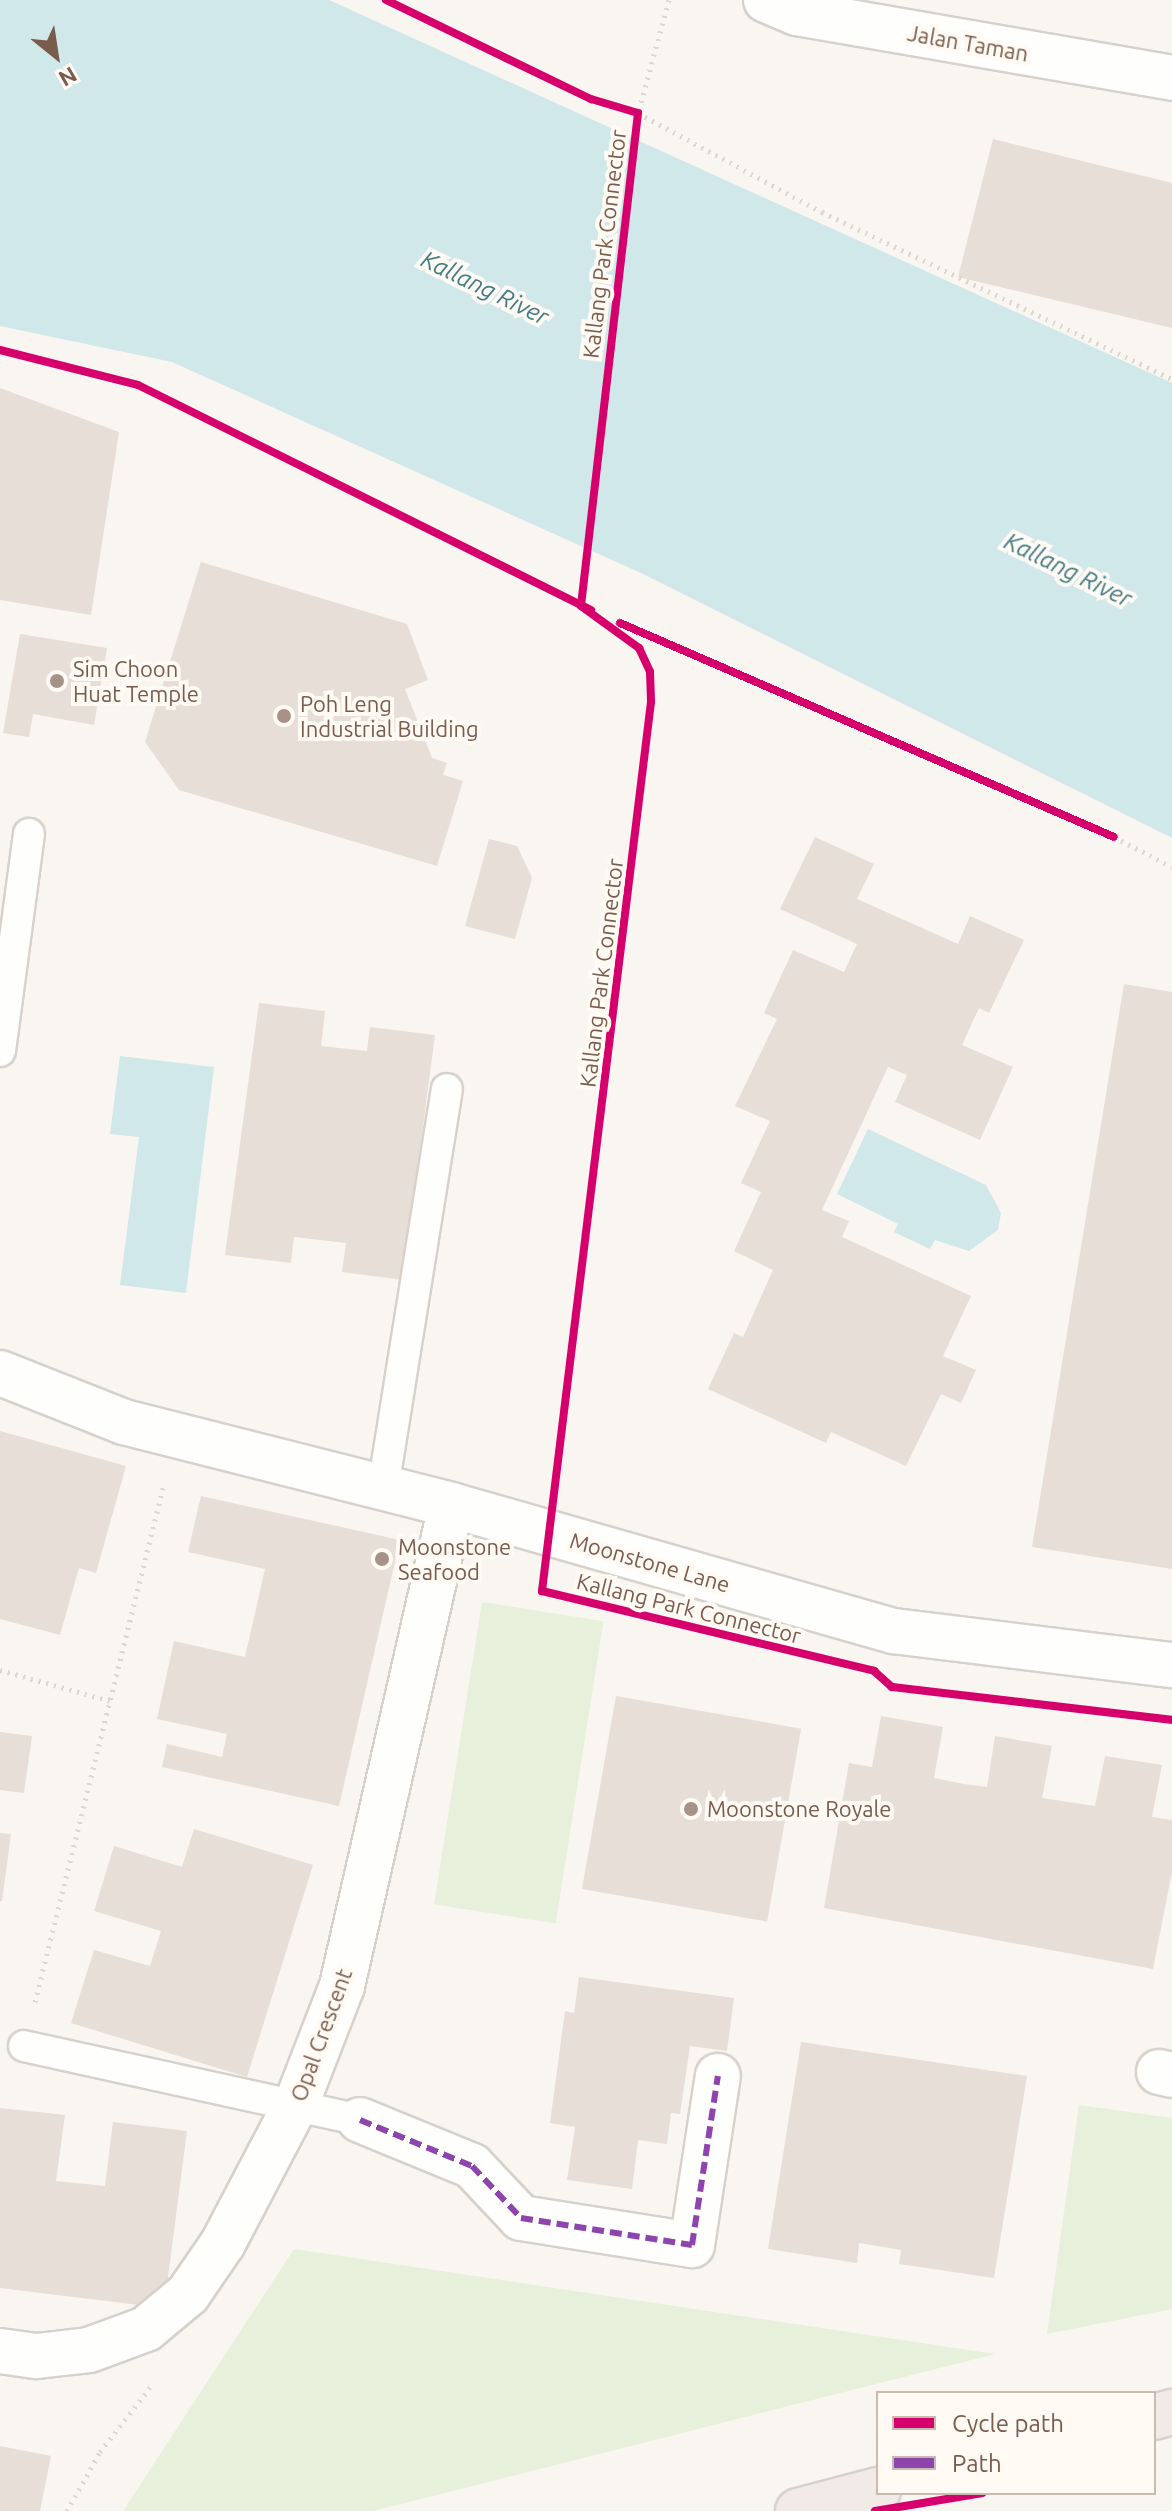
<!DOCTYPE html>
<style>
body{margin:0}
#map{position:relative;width:1172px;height:2511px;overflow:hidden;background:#f9f5f0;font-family:Ubuntu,sans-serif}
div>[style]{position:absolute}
.green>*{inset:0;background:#e7f0db;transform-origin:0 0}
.water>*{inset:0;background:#d0e8ea}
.building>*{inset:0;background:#e6ded7;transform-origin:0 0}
.path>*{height:5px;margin-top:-2.5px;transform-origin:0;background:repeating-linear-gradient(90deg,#dcd5d0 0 2px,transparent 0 8px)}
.roads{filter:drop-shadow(2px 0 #d7d1cb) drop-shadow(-2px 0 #d7d1cb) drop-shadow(0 2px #d7d1cb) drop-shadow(0 -2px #d7d1cb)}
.lane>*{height:30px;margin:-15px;padding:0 15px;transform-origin:15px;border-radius:15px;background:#fefefd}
.street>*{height:44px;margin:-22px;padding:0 22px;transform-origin:22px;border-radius:22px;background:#fefefd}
.highway>*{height:44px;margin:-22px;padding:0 22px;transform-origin:22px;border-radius:22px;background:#f2eae7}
.quiet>*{height:6px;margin-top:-3px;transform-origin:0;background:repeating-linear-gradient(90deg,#8e44ad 0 12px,transparent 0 18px)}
.cycleway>*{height:8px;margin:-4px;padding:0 4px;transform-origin:4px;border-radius:4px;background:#d6006c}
.dots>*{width:22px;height:22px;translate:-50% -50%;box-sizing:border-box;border:4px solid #fffaf3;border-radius:50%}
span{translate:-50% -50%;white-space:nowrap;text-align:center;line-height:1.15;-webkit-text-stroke:8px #fffaf3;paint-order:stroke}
.street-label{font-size:22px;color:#7a5c4d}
.poi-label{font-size:22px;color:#7a5c4d}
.left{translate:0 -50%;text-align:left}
.water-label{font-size:24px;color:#437c86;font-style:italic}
.legend{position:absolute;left:876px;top:2391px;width:280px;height:104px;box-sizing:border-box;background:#fffaf3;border:2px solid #cabbb1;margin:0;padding:10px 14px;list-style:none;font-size:24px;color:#7a5c4d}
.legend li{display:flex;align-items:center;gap:16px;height:40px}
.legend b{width:40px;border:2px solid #cabbb1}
.north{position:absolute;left:16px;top:16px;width:80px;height:80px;-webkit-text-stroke:6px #fffaf3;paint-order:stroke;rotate:150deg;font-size:22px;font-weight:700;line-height:32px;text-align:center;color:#7a5c4d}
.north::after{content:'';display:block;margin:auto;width:28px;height:36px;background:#7a5c4d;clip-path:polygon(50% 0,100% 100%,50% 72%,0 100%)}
</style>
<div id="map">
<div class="green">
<i style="left:482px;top:1602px;width:123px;height:306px;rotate:9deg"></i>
<i style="clip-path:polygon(1079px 2105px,1172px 2118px,1172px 2309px,1047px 2334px)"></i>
<i style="clip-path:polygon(294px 2249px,995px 2354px,373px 2511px,123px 2511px)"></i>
</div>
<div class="water">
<i style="clip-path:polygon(0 0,329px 0,1172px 383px,1172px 838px,641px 573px,172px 362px,0 326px)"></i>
<i style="clip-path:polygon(120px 1056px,214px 1067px,186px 1293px,120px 1285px,139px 1137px,110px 1134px)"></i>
<i style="clip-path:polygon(868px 1129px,986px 1185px,1001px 1213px,998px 1230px,969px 1251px,935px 1240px,930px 1249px,894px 1232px,898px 1224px,837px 1194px)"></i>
</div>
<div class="building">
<i style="clip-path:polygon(993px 139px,1172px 183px,1172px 328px,958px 277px)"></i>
<i style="clip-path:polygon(0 388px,119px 432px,91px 615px,0 600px)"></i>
<i style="clip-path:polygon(201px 562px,407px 624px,428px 680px,405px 689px,432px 758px,447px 763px,443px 775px,463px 781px,437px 866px,179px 790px,145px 742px)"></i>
<i style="clip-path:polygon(20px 634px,107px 648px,94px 725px,33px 714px,29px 737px,3px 733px)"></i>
<i style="clip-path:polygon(815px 837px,874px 864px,857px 899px,958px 944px,970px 916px,1024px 940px,989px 1013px,979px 1008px,962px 1045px,1013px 1067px,980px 1140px,895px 1102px,907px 1075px,888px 1067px,822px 1210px,849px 1221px,842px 1237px,971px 1296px,943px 1356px,976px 1370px,961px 1403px,941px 1394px,906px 1466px,831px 1432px,826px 1443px,708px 1389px,734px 1333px,743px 1337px,773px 1270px,734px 1251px,761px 1192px,741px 1183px,770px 1121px,735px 1106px,777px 1019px,764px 1013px,793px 950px,844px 972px,857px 944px,780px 909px)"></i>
<i style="clip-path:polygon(489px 839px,517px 846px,532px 878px,515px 939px,465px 926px)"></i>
<i style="clip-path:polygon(1124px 984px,1172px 992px,1172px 1569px,1032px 1547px)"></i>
<i style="clip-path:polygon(259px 1003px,325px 1011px,321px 1046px,367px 1051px,370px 1027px,435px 1035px,403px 1280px,342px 1272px,346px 1243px,294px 1237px,291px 1263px,225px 1255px)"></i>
<i style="clip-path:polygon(0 1431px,126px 1466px,96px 1573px,79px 1568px,60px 1635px,0 1619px)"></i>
<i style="clip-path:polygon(201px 1496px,400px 1540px,339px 1806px,162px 1767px,167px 1744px,222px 1757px,227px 1734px,157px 1719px,174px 1641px,245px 1657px,265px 1569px,188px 1552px)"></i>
<i style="left:616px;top:1696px;width:188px;height:196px;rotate:10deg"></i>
<i style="clip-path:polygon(881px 1716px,943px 1727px,934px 1778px,964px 1784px,987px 1787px,995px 1736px,1052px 1746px,1042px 1798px,1095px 1806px,1105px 1756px,1162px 1765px,1152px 1817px,1172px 1820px,1172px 1872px,1153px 1969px,824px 1908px,849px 1763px,872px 1767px)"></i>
<i style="clip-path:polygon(0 1732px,32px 1736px,24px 1793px,0 1790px)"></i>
<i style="clip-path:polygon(194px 1829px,313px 1865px,247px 2077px,71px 2023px,94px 1950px,150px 1966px,161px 1931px,94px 1911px,114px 1846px,182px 1867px)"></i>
<i style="clip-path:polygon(0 1833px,11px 1834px,2px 1901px,0 1901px)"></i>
<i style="clip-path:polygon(579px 1977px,734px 1998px,727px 2051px,690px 2046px,680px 2114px,671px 2113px,667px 2144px,638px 2140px,632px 2189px,567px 2180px,575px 2127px,550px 2123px,565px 2011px,574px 2013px)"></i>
<i style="clip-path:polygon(801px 2042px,1027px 2076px,994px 2278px,899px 2264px,901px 2250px,859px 2243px,857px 2263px,768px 2249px)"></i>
<i style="clip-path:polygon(0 2108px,65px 2115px,56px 2181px,105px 2186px,113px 2122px,187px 2131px,164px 2308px,0 2288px)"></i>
<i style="clip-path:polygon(0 2446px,51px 2456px,40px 2511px,0 2511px)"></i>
</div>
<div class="path">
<i style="left:669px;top:0;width:117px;rotate:105.3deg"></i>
<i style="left:638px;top:113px;width:209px;rotate:28.3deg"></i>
<i style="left:822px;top:212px;width:388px;rotate:25.5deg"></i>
<i style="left:1114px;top:837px;width:65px;rotate:27.3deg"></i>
<i style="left:0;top:1670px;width:114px;rotate:15.7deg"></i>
<i style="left:35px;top:2002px;width:530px;rotate:-76.02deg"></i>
<i style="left:67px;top:2511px;width:68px;rotate:-60.8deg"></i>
<i style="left:100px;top:2452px;width:85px;rotate:-52.2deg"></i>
</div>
<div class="roads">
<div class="lane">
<i style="left:0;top:1051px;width:219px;rotate:-82.4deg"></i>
<i style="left:383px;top:1488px;width:404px;rotate:-80.9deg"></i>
<i style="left:24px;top:2046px;width:344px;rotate:12.4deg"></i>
</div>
<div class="street">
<i style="left:766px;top:0;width:34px;rotate:23deg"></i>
<i style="left:797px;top:13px;width:381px;rotate:9.8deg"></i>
<i style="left:0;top:1373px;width:133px;rotate:21.6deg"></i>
<i style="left:124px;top:1422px;width:337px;rotate:14.2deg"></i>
<i style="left:451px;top:1505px;width:461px;rotate:15.9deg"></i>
<i style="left:894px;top:1631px;width:280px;rotate:7deg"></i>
<i style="left:1159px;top:2072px;width:13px;rotate:13deg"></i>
<i style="left:360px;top:2120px;width:121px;rotate:22.3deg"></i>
<i style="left:472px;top:2166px;width:71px;rotate:46.7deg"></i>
<i style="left:521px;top:2218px;width:173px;rotate:9deg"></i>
<i style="left:692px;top:2245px;width:171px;rotate:-81.3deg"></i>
<i style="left:0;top:2351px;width:37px;rotate:8deg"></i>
<i style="left:37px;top:2356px;width:52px;rotate:-6.6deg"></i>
<i style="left:89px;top:2350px;width:61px;rotate:-20.2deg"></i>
<i style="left:146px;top:2329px;width:55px;rotate:-39.8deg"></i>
<i style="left:188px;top:2294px;width:62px;rotate:-55.5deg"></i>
<i style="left:223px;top:2243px;width:159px;rotate:-62.3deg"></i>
<i style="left:297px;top:2102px;width:124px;rotate:-68.8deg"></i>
<i style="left:342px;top:1986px;width:493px;rotate:-77.2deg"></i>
</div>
<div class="highway">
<i style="left:1154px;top:2417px;width:19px;rotate:-16deg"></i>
<i style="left:798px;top:2511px;width:83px;rotate:-14.7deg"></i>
</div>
</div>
<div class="quiet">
<i style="left:360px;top:2120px;width:121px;rotate:22.3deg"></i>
<i style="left:472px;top:2166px;width:71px;rotate:46.7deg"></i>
<i style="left:521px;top:2218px;width:173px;rotate:9deg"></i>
<i style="left:692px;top:2245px;width:171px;rotate:-81.3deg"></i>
</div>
<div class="cycleway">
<i style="left:386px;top:0;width:228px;rotate:25.8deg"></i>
<i style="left:591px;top:99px;width:49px;rotate:16.6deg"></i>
<i style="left:638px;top:113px;width:496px;rotate:96.6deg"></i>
<i style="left:581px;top:606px;width:72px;rotate:35.9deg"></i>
<i style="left:639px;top:648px;width:26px;rotate:65deg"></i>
<i style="left:650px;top:672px;width:30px;rotate:88deg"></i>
<i style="left:651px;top:702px;width:896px;rotate:96.99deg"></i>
<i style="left:542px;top:1591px;width:342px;rotate:13.5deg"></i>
<i style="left:874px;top:1671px;width:24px;rotate:42deg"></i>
<i style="left:892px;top:1687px;width:282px;rotate:6.7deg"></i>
<i style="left:0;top:350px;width:142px;rotate:14.2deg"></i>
<i style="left:138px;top:385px;width:506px;rotate:26.41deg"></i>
<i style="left:620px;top:623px;width:538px;rotate:23.42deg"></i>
<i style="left:875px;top:2511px;width:109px;rotate:-9.5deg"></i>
</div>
<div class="dots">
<i style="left:57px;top:681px;background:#a69286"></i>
<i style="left:284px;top:716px;background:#a69286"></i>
<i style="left:382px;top:1559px;background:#a69286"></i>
<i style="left:691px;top:1809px;background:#a69286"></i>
</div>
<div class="street-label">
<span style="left:968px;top:43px;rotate:10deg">Jalan Taman</span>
<span style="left:604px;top:244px;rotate:-83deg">Kallang Park Connector</span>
<span style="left:601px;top:973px;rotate:-83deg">Kallang Park Connector</span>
<span style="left:650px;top:1562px;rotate:16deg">Moonstone Lane</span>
<span style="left:689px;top:1608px;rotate:14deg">Kallang Park Connector</span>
<span style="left:321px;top:2035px;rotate:-70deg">Opal Crescent</span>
</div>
<div class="poi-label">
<span class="left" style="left:73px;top:681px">Sim Choon<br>Huat Temple</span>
<span class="left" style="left:300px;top:716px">Poh Leng<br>Industrial Building</span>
<span class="left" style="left:398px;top:1559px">Moonstone<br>Seafood</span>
<span class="left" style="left:707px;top:1809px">Moonstone Royale</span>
</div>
<div class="water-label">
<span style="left:485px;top:288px;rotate:26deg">Kallang River</span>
<span style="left:1068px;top:570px;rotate:26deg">Kallang River</span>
</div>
<ul class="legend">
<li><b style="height:10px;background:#d6006c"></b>Cycle path</li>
<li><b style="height:10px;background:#8e44ad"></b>Path</li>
</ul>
<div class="north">N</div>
</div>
